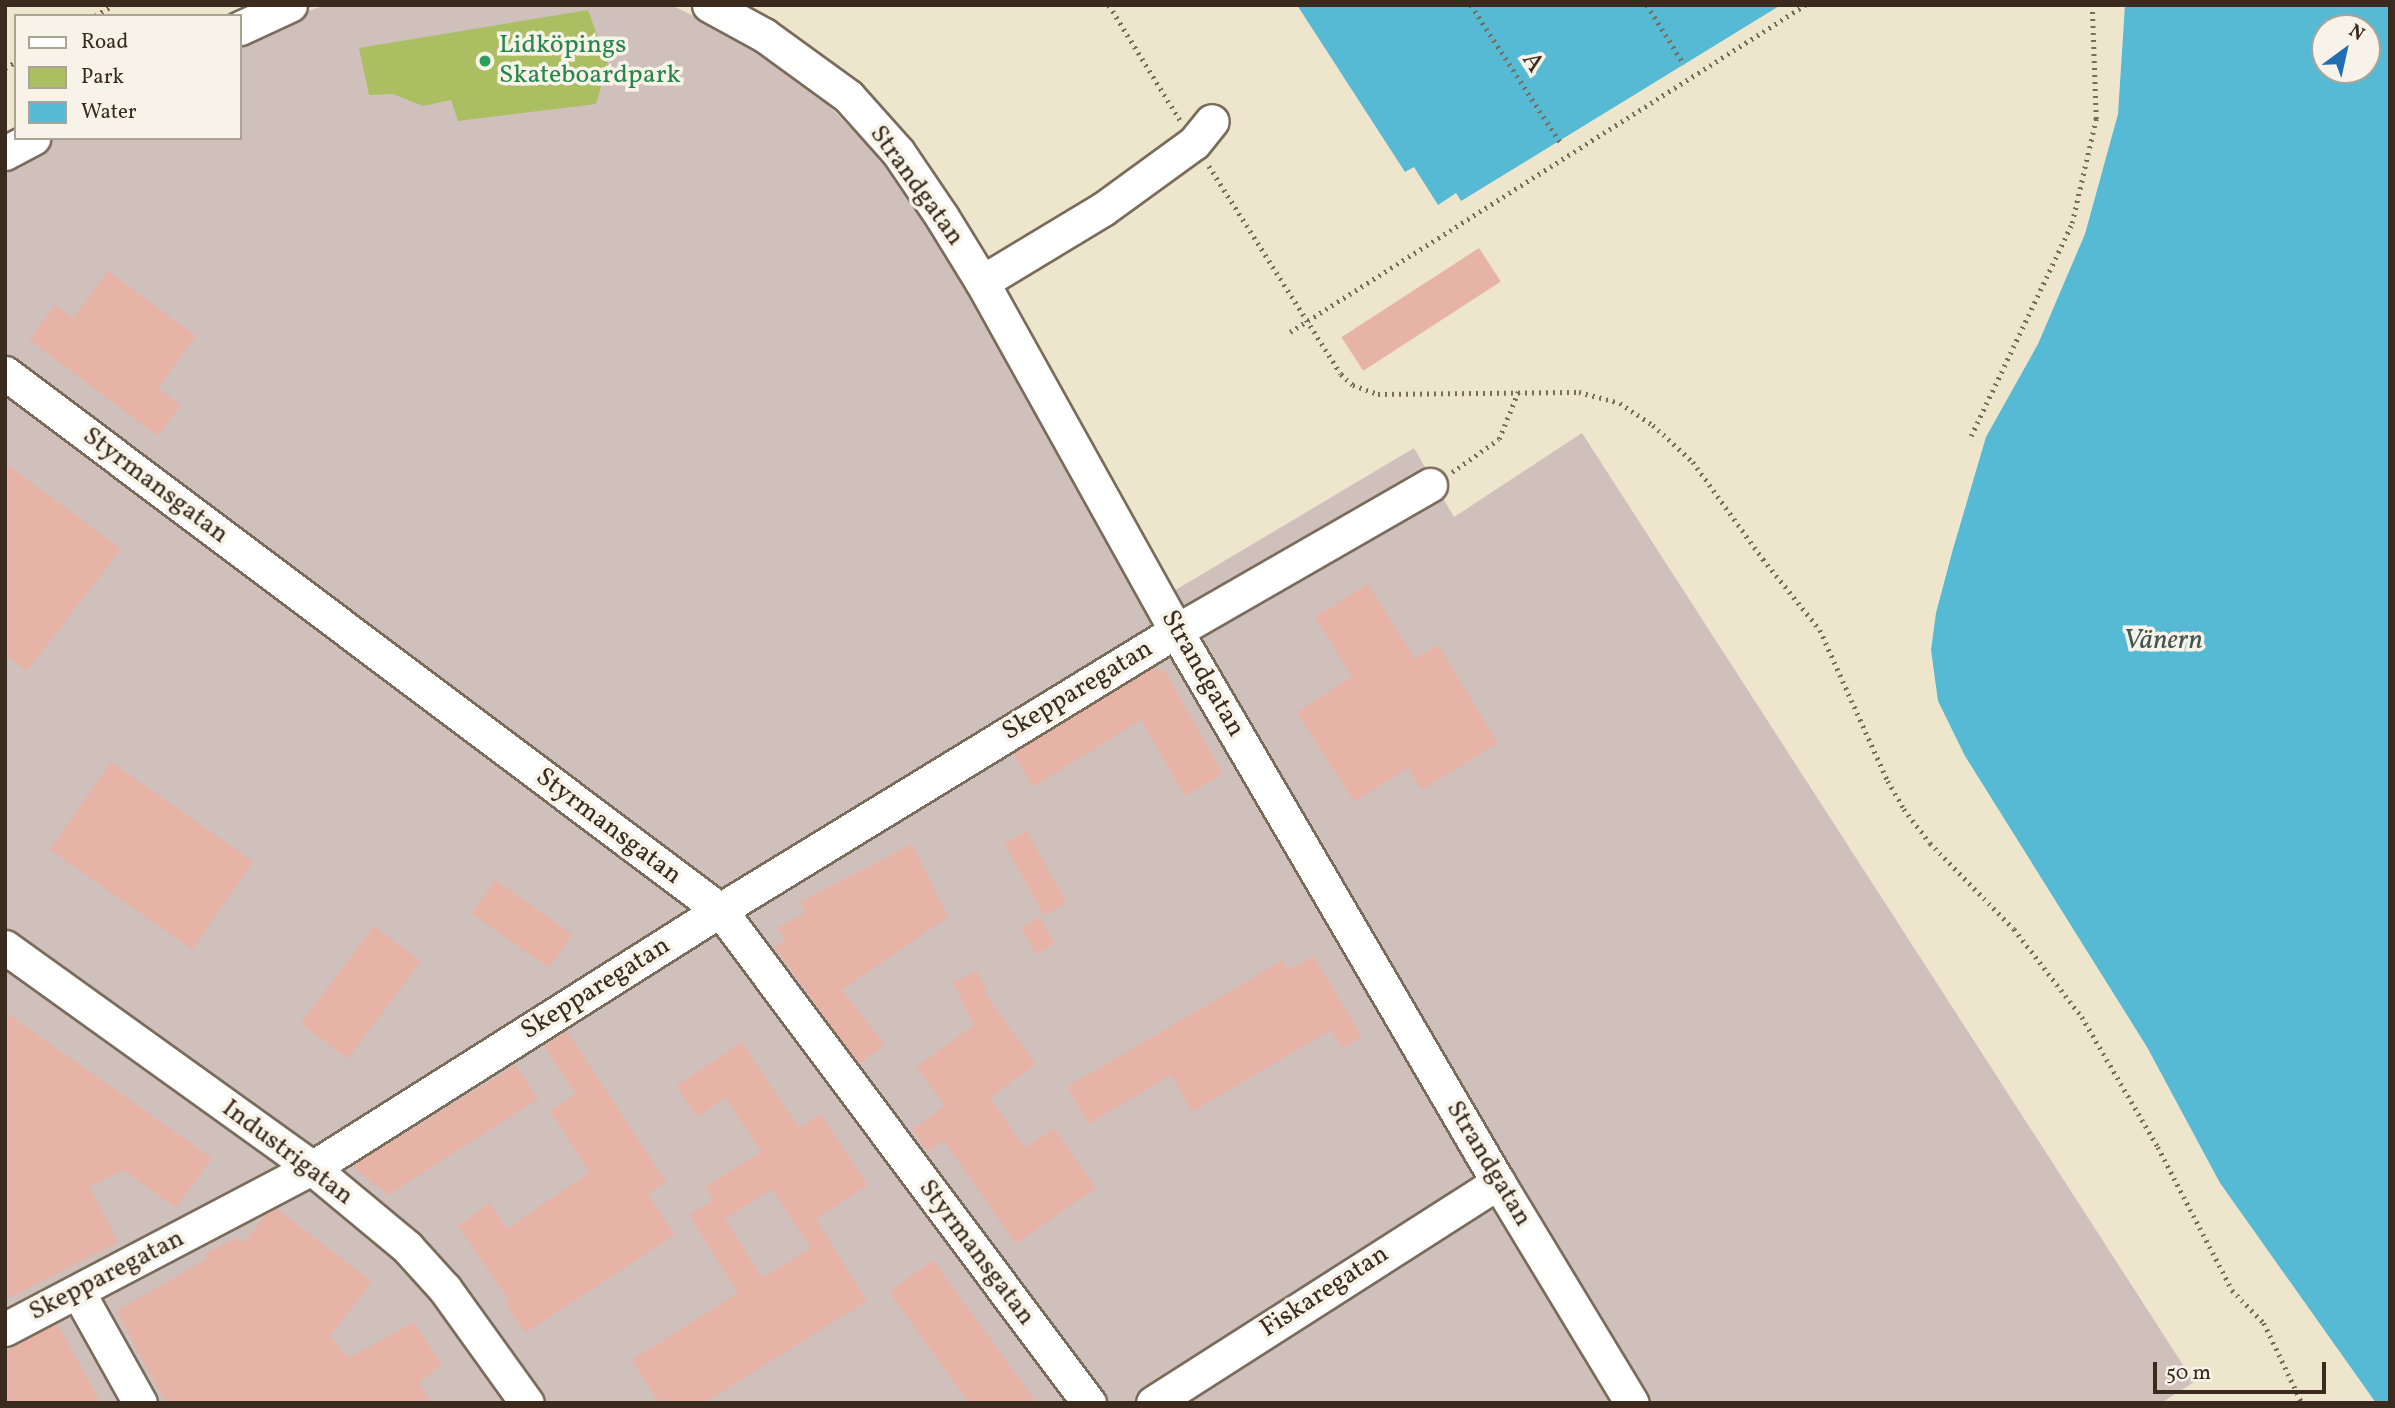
<!DOCTYPE html>
<meta charset="utf-8">
<style>
body{margin:0}
#map{position:relative;width:2395px;height:1408px;overflow:hidden;background:#eee6cc;font-family:Vollkorn,serif}
div>[style]{position:absolute}
.industrial>*{inset:0;background:#d0c0bc}
.green>*{inset:0;background:#abbe62}
.water>*{inset:0;background:#56bad4}
.building>*{inset:0;background:#e6b3a6;transform-origin:0 0}
.path>*{height:4.5px;margin-top:-2.25px;transform-origin:0;background:repeating-linear-gradient(90deg,#7a6c5b 0 2px,transparent 0 7px)}
.roads{filter:drop-shadow(2px 0 #7a6c5b) drop-shadow(-2px 0 #7a6c5b) drop-shadow(0 2px #7a6c5b) drop-shadow(0 -2px #7a6c5b)}
.minor>*{height:33px;margin:-16.5px;padding:0 16.5px;transform-origin:16.5px;border-radius:16.5px;background:#fff}
.dots>*{width:19px;height:19px;translate:-50% -50%;box-sizing:border-box;border:4px solid #f7f3e8;border-radius:50%}
span{translate:-50% -50%;white-space:nowrap;text-align:center;line-height:1.15;-webkit-text-stroke:7px #f7f3e8;paint-order:stroke}
.leisure-label{font-size:26px;color:#27864d}
.left{translate:0 -50%;text-align:left}
.street-label{font-size:26px;color:#3b2a1e}
.water-label{font-size:28px;color:#435555;font-style:italic}
.frame{position:absolute;inset:0;border:7px solid #3b2a1e;pointer-events:none}
.legend{position:absolute;left:14px;top:14px;width:228px;height:126px;box-sizing:border-box;background:#f7f3e8;border:2px solid #aca397;margin:0;padding:9px 12px;list-style:none;font-size:21px;color:#3b2a1e}
.legend li{display:flex;align-items:center;gap:14px;height:35px}
.legend b{width:35px;border:2px solid #aca397}
.north{position:absolute;left:2311px;top:14px;width:70px;height:70px;box-sizing:border-box;background:#f7f3e8;border:2px solid #aca397;border-radius:50%;rotate:33deg;font-size:19px;font-weight:700;line-height:28px;text-align:center;color:#3b2a1e}
.north::after{content:'';display:block;margin:auto;width:24px;height:32px;background:#1f6fb2;clip-path:polygon(50% 0,100% 100%,50% 72%,0 100%)}
.scale{position:absolute;left:2153px;top:1362px;width:173px;height:32px;box-sizing:border-box;border:4px solid #3b2a1e;border-top:0;padding-left:9px;font-size:21px;line-height:24px;white-space:nowrap;color:#3b2a1e;-webkit-text-stroke:5px #f7f3e8;paint-order:stroke}
</style>
<div id="map">
<div class="industrial">
<i style="clip-path:polygon(326px 5px,671px 5px,750px 43px,821px 97px,880px 159px,939px 246px,992px 333px,1147px 607px,1414px 448px,1454px 517px,1582px 433px,2194px 1382px,2161px 1403px,5px 1403px,5px 165px,54px 138px,240px 138px,240px 41px,294px 16px)"></i>
</div>
<div class="green">
<i style="clip-path:polygon(588px 10px,598px 38px,611px 52px,596px 104px,458px 121px,451px 100px,423px 106px,393px 94px,369px 95px,359px 48px)"></i>
</div>
<div class="water">
<i style="clip-path:polygon(1297px 5px,1781px 5px,1461px 201px,1456px 193px,1438px 205px,1414px 167px,1405px 172px)"></i>
<i style="clip-path:polygon(evenodd,2125px 5px,2390px 5px,2390px 1403px,2376px 1403px,2220px 1183px,2147px 1047px,1965px 756px,1938px 701px,1931px 650px,1936px 613px,1953px 549px,1986px 437px,2038px 344px,2085px 234px,2118px 114px,2125px 5px,2325px 28px,2367px 28px,2367px 70px,2325px 70px,2325px 28px)"></i>
</div>
<div class="building">
<i style="left:1479px;top:248px;width:40px;height:164px;rotate:57deg"></i>
<i style="clip-path:polygon(108px 271px,196px 336px,158px 388px,181px 405px,158px 436px,29px 340px,55px 305px,73px 318px)"></i>
<i style="clip-path:polygon(5px 463px,121px 549px,27px 671px,5px 655px)"></i>
<i style="clip-path:polygon(1368px 584px,1415px 659px,1438px 645px,1498px 743px,1422px 790px,1408px 768px,1354px 802px,1297px 712px,1352px 677px,1315px 617px)"></i>
<i style="clip-path:polygon(1152px 668px,1165px 671px,1223px 774px,1185px 796px,1141px 720px,1033px 787px,1013px 753px)"></i>
<i style="left:111px;top:762px;width:174px;height:107px;rotate:35deg"></i>
<i style="left:1027px;top:831px;width:82px;height:26px;rotate:61deg"></i>
<i style="clip-path:polygon(912px 844px,948px 917px,842px 990px,885px 1045px,859px 1064px,774px 947px,785px 940px,777px 928px,805px 913px,800px 902px)"></i>
<i style="left:495px;top:880px;width:95px;height:41px;rotate:35deg"></i>
<i style="left:1039px;top:917px;width:31px;height:21px;rotate:59deg"></i>
<i style="left:374px;top:926px;width:59px;height:122px;rotate:37deg"></i>
<i style="clip-path:polygon(1314px 956px,1362px 1037px,1342px 1049px,1331px 1030px,1192px 1112px,1171px 1075px,1089px 1124px,1067px 1087px,1283px 960px,1289px 970px)"></i>
<i style="clip-path:polygon(977px 971px,987px 990px,984px 992px,1036px 1064px,990px 1098px,1025px 1148px,1054px 1128px,1096px 1188px,1016px 1244px,944px 1141px,928px 1152px,912px 1130px,945px 1106px,916px 1067px,974px 1025px,953px 983px)"></i>
<i style="clip-path:polygon(5px 1012px,212px 1158px,176px 1208px,123px 1170px,90px 1187px,118px 1242px,5px 1300px)"></i>
<i style="clip-path:polygon(567px 1031px,666px 1182px,648px 1194px,675px 1235px,525px 1333px,505px 1302px,509px 1300px,458px 1226px,490px 1203px,507px 1229px,590px 1172px,550px 1111px,576px 1094px,544px 1046px)"></i>
<i style="clip-path:polygon(evenodd,742px 1042px,799px 1128px,821px 1114px,868px 1185px,816px 1219px,867px 1301px,704px 1403px,659px 1403px,632px 1360px,738px 1293px,689px 1215px,713px 1200px,705px 1187px,761px 1152px,726px 1098px,697px 1117px,676px 1086px,742px 1042px,772px 1189px,811px 1248px,762px 1278px,725px 1219px,772px 1189px)"></i>
<i style="clip-path:polygon(516px 1065px,538px 1099px,388px 1195px,352px 1166px)"></i>
<i style="clip-path:polygon(276px 1208px,372px 1282px,330px 1336px,349px 1358px,414px 1322px,442px 1365px,419px 1382px,432px 1403px,166px 1403px,116px 1311px,207px 1259px,204px 1254px,236px 1238px,244px 1243px,266px 1214px)"></i>
<i style="clip-path:polygon(933px 1260px,1037px 1403px,969px 1403px,889px 1292px)"></i>
<i style="clip-path:polygon(57px 1323px,101px 1403px,5px 1403px,5px 1352px)"></i>
</div>
<div class="path">
<i style="left:1109px;top:5px;width:135px;rotate:58.3deg"></i>
<i style="left:1471px;top:5px;width:163px;rotate:57deg"></i>
<i style="left:1647px;top:5px;width:70px;rotate:57.9deg"></i>
<i style="left:95px;top:16px;width:21px;rotate:-31deg"></i>
<i style="left:5px;top:68px;width:13px;rotate:-29deg"></i>
<i style="left:1209px;top:166px;width:246px;rotate:57.6deg"></i>
<i style="left:1341px;top:374px;width:16px;rotate:43deg"></i>
<i style="left:1353px;top:385px;width:27px;rotate:20deg"></i>
<i style="left:1378px;top:394px;width:201px;rotate:-0.6deg"></i>
<i style="left:1579px;top:392px;width:42px;rotate:15deg"></i>
<i style="left:1620px;top:403px;width:40px;rotate:34deg"></i>
<i style="left:1653px;top:425px;width:54px;rotate:42.8deg"></i>
<i style="left:1693px;top:462px;width:120px;rotate:54.2deg"></i>
<i style="left:1763px;top:559px;width:91px;rotate:51.2deg"></i>
<i style="left:1820px;top:630px;width:166px;rotate:65.8deg"></i>
<i style="left:1888px;top:781px;width:32px;rotate:60deg"></i>
<i style="left:1904px;top:809px;width:43px;rotate:52.6deg"></i>
<i style="left:1930px;top:843px;width:120px;rotate:45.7deg"></i>
<i style="left:2014px;top:929px;width:111px;rotate:52.3deg"></i>
<i style="left:2082px;top:1017px;width:151px;rotate:59.7deg"></i>
<i style="left:2158px;top:1147px;width:161px;rotate:62.6deg"></i>
<i style="left:2232px;top:1290px;width:46px;rotate:45.9deg"></i>
<i style="left:2264px;top:1323px;width:89px;rotate:64.6deg"></i>
<i style="left:1290px;top:332px;width:610px;rotate:-32.41deg"></i>
<i style="left:1971px;top:436px;width:236px;rotate:-64.6deg"></i>
<i style="left:2072px;top:223px;width:107px;rotate:-77deg"></i>
<i style="left:2096px;top:119px;width:114px;rotate:-92deg"></i>
<i style="left:1452px;top:472px;width:57px;rotate:-35.1deg"></i>
<i style="left:1499px;top:439px;width:51px;rotate:-68deg"></i>
</div>
<div class="roads">
<div class="minor">
<i style="left:709px;top:5px;width:63px;rotate:28.6deg"></i>
<i style="left:764px;top:35px;width:104px;rotate:36deg"></i>
<i style="left:848px;top:96px;width:75px;rotate:48.2deg"></i>
<i style="left:898px;top:152px;width:78px;rotate:55.9deg"></i>
<i style="left:942px;top:217px;width:76px;rotate:58.4deg"></i>
<i style="left:982px;top:282px;width:399px;rotate:60.9deg"></i>
<i style="left:1176px;top:631px;width:638px;rotate:59.7deg"></i>
<i style="left:1498px;top:1182px;width:258px;rotate:58.8deg"></i>
<i style="left:240px;top:28px;width:55px;rotate:-24.7deg"></i>
<i style="left:5px;top:153px;width:32px;rotate:-28deg"></i>
<i style="left:982px;top:282px;width:141px;rotate:-31.1deg"></i>
<i style="left:1103px;top:209px;width:112px;rotate:-36deg"></i>
<i style="left:1194px;top:143px;width:28px;rotate:-51deg"></i>
<i style="left:5px;top:373px;width:894px;rotate:36.91deg"></i>
<i style="left:720px;top:910px;width:616px;rotate:53.19deg"></i>
<i style="left:5px;top:947px;width:378px;rotate:35.7deg"></i>
<i style="left:312px;top:1168px;width:124px;rotate:39.7deg"></i>
<i style="left:407px;top:1247px;width:57px;rotate:47.9deg"></i>
<i style="left:445px;top:1289px;width:140px;rotate:54.3deg"></i>
<i style="left:78px;top:1292px;width:127px;rotate:60.8deg"></i>
<i style="left:5px;top:1329px;width:347px;rotate:-27.7deg"></i>
<i style="left:312px;top:1168px;width:483px;rotate:-32.3deg"></i>
<i style="left:720px;top:910px;width:535px;rotate:-31.46deg"></i>
<i style="left:1176px;top:631px;width:293px;rotate:-29.9deg"></i>
<i style="left:1153px;top:1403px;width:410px;rotate:-32.6deg"></i>
</div>
</div>
<div class="dots">
<i style="left:485px;top:61px;background:#2e9e5b"></i>
</div>
<div class="leisure-label">
<span class="left" style="left:499px;top:61px">Lidköpings<br>Skateboardpark</span>
</div>
<div class="street-label">
<span style="left:1532px;top:63px;rotate:57deg">A</span>
<span style="left:916px;top:186px;rotate:54deg">Strandgatan</span>
<span style="left:155px;top:486px;rotate:37deg">Styrmansgatan</span>
<span style="left:1202px;top:674px;rotate:60deg">Strandgatan</span>
<span style="left:1078px;top:691px;rotate:-31deg">Skepparegatan</span>
<span style="left:608px;top:827px;rotate:37deg">Styrmansgatan</span>
<span style="left:596px;top:989px;rotate:-32deg">Skepparegatan</span>
<span style="left:287px;top:1153px;rotate:37deg">Industrigatan</span>
<span style="left:1488px;top:1164px;rotate:59deg">Strandgatan</span>
<span style="left:976px;top:1253px;rotate:53deg">Styrmansgatan</span>
<span style="left:107px;top:1276px;rotate:-27deg">Skepparegatan</span>
<span style="left:1325px;top:1292px;rotate:-33deg">Fiskaregatan</span>
</div>
<div class="water-label">
<span style="left:2163px;top:641px">Vänern</span>
</div>
<div class="frame"></div>
<ul class="legend">
<li><b style="height:9px;background:#fff"></b>Road</li>
<li><b style="height:19px;background:#abbe62"></b>Park</li>
<li><b style="height:19px;background:#56bad4"></b>Water</li>
</ul>
<div class="north">N</div>
<div class="scale">50 m</div>
</div>
